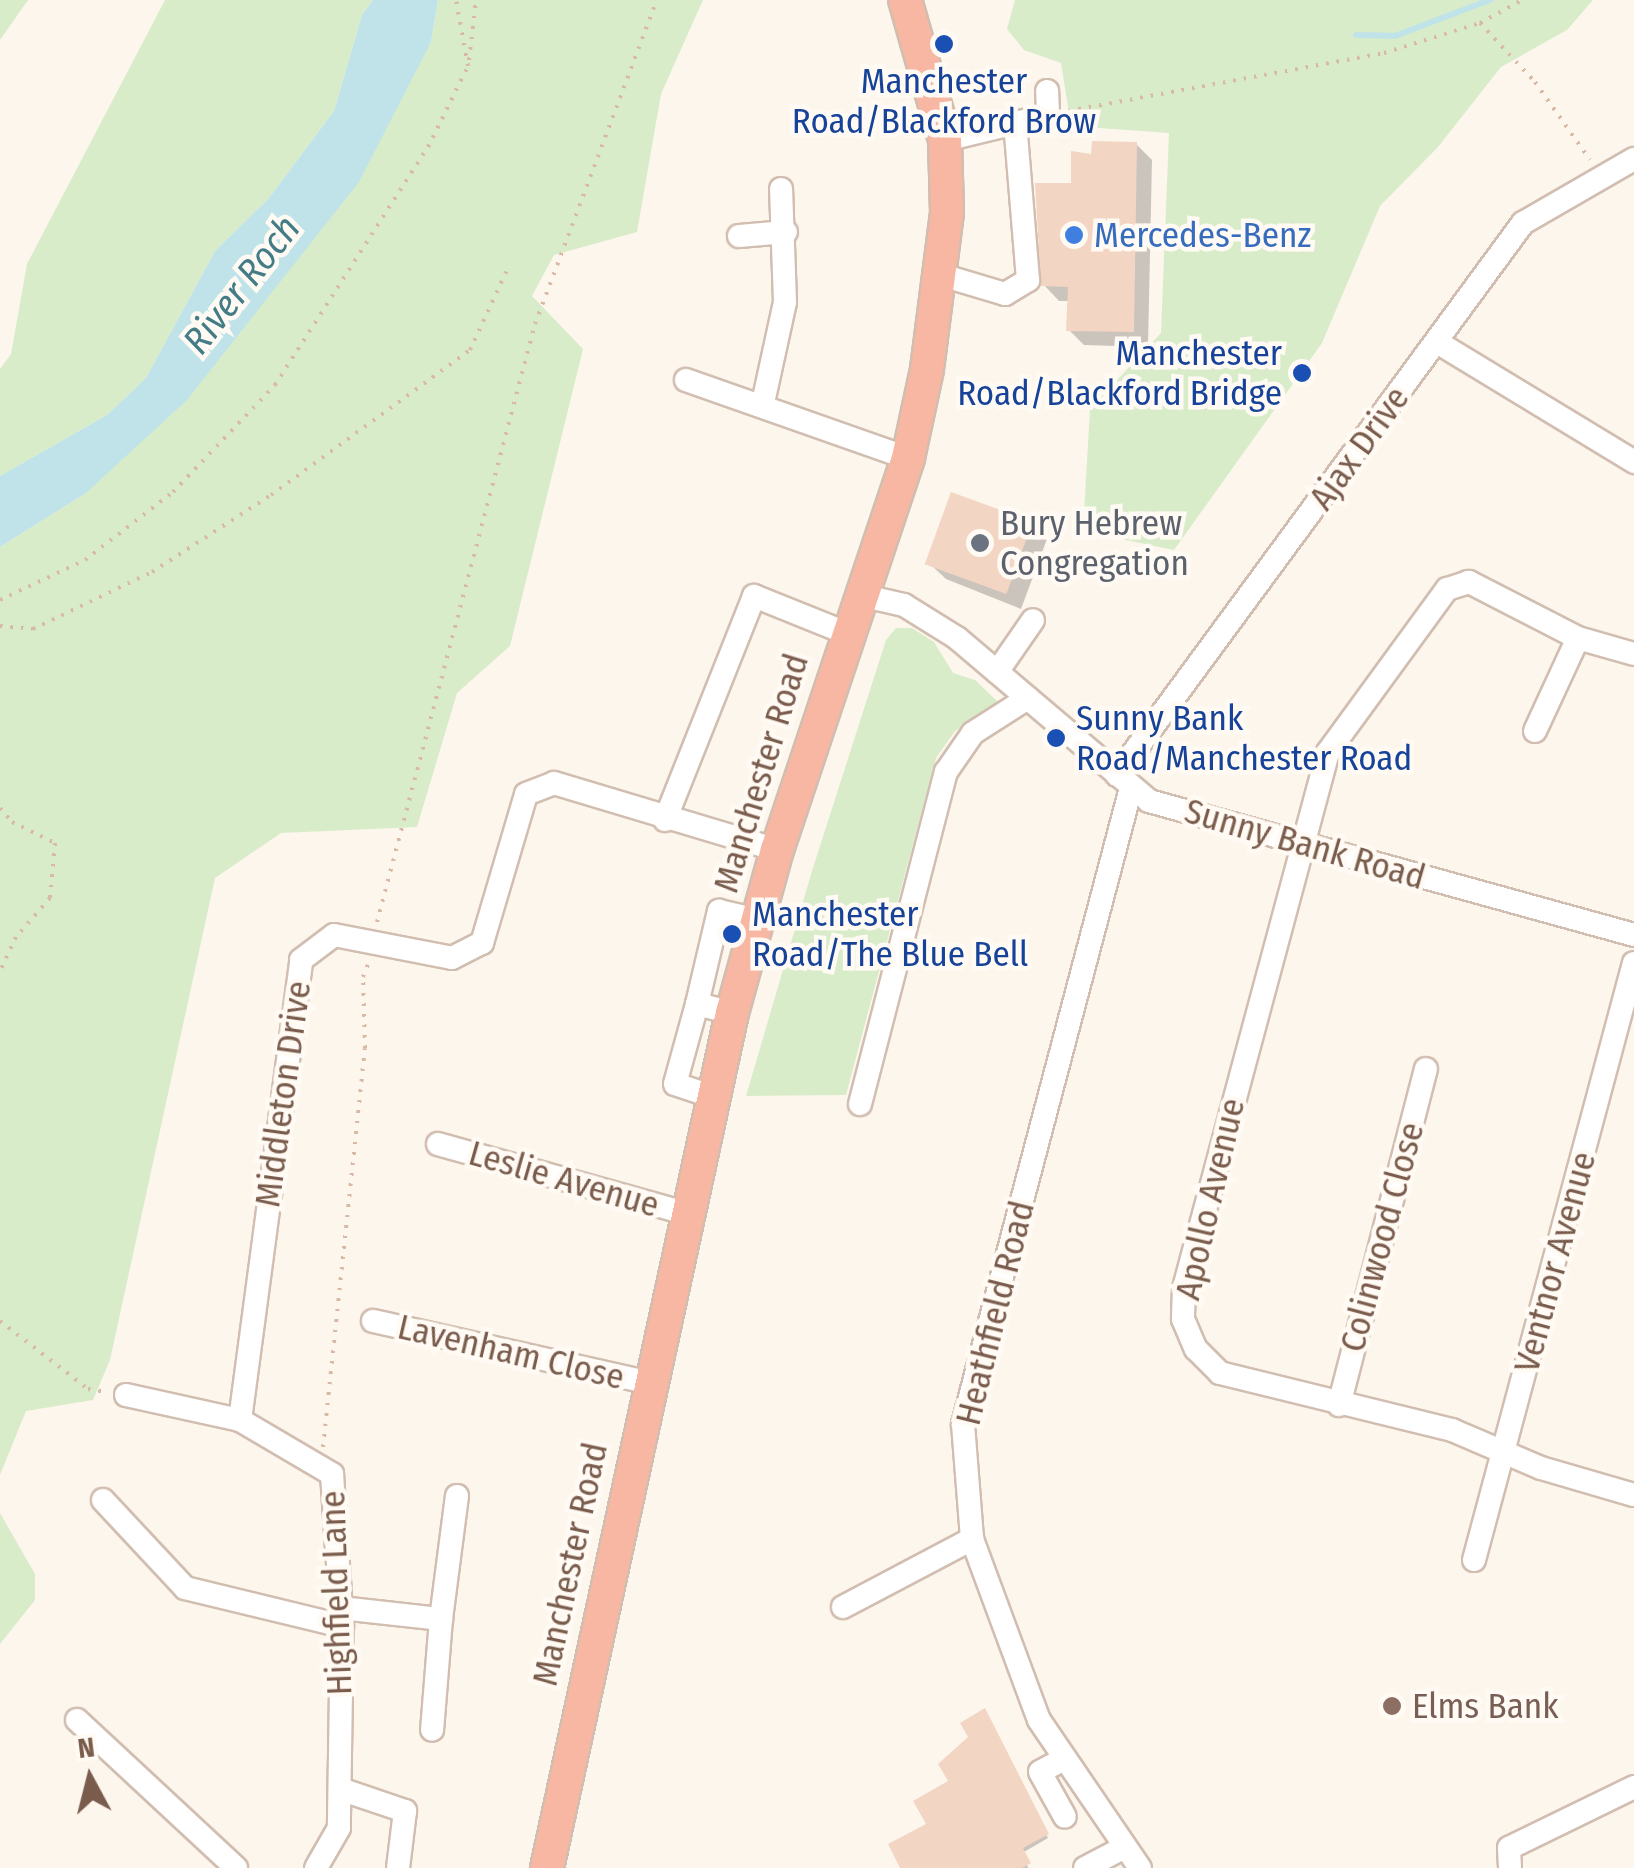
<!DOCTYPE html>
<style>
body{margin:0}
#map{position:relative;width:1634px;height:1868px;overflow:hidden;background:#fdf6ec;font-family:"Fira Sans Condensed",sans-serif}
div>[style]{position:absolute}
.green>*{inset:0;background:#d8ecc9}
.water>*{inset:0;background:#bfe3e8}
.shadow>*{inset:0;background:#0003}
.stream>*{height:6px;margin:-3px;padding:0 3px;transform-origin:3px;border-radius:3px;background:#bfe3e8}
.building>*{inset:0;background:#f3d5c3;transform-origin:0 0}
.path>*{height:4px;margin-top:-2px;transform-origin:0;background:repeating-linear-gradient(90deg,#d9b8a5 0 2.5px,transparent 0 10.5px)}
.roads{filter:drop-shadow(2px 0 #d1beb0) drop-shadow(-2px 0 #d1beb0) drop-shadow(0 2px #d1beb0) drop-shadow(0 -2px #d1beb0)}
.minor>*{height:22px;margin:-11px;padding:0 11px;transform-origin:11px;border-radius:11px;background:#fff}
.highway>*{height:32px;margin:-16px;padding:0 16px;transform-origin:16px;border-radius:16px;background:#f7b7a3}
.dots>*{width:28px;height:28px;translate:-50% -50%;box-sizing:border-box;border:5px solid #fffaf3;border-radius:50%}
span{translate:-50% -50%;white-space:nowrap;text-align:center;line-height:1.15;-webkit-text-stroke:9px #fffaf3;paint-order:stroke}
.transit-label{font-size:35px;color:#164399}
.right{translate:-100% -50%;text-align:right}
.left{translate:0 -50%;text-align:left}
.shop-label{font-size:35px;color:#366cbe}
.street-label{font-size:35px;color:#7a5c4d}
.worship-label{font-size:35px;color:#5b616d}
.education-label{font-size:35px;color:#785e54}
.water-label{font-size:38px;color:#437c86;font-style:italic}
.north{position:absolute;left:40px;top:1728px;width:100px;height:100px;-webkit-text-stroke:8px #fffaf3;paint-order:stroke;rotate:353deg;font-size:28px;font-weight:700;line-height:40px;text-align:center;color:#7a5c4d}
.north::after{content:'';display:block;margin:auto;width:35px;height:45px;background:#7a5c4d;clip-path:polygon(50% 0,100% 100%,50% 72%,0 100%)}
</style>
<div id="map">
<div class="green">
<i style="clip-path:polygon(0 0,28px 0,0 40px)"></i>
<i style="clip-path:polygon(165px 0,373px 0,362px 15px,334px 111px,269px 198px,215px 251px,146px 378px,107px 415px,0 476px,0 369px,11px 354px,27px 264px)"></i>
<i style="clip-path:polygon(438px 0,703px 0,661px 94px,637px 232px,554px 255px,532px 296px,583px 349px,510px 646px,457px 693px,417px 827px,281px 833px,215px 878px,110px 1360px,93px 1400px,26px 1411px,0 1475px,0 547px,86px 493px,431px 42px)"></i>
<i style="clip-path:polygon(1015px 0,1593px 0,1567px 30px,1501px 67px,1438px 147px,1380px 206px,1322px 343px,1174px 550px,1083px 531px,1090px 409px,1161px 333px,1169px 133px,1071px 126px,1061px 63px,1024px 50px,1007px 29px)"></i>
<i style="clip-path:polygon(896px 628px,912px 628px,934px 642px,953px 673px,975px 680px,998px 702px,955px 731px,936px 758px,846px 1095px,746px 1096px,812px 871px,886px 640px)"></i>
<i style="clip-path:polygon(0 1513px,35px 1574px,35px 1600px,0 1644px)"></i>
</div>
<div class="water">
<i style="clip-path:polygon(373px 0,438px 0,431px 42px,359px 182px,187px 400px,86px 493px,0 547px,0 476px,107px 415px,146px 378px,215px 251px,269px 198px,334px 111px,362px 15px)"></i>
</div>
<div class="shadow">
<i style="clip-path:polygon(1136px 144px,1152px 160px,1148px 347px,1084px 345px,1069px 330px,1070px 301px,1059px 301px,1044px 285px,1073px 186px,1093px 156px)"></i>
<i style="clip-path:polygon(1031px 524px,1047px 539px,1021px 609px,946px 579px,930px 564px)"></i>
<i style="clip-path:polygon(984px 1712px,1048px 1838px,1024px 1852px,1028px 1868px,903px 1868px)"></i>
</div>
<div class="stream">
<i style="left:1356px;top:35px;width:39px;rotate:1deg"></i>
<i style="left:1395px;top:36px;width:102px;rotate:-20.8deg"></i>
</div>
<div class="building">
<i style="clip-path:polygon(1092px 141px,1137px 142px,1134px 332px,1066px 331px,1068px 287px,1041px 286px,1035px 183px,1071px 183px,1071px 151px,1091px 154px)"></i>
<i style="left:951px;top:492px;width:87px;height:77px;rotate:20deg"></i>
<i style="clip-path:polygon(985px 1708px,1049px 1834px,1023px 1848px,1031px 1863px,1022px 1868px,900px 1868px,888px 1844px,926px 1824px,913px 1801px,948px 1781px,938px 1764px,968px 1737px,960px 1723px)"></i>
</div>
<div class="path">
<i style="left:1480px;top:23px;width:81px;rotate:47deg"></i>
<i style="left:1535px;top:82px;width:95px;rotate:54.8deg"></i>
<i style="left:469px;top:60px;width:60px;rotate:-83.3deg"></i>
<i style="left:1068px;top:111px;width:321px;rotate:-10.4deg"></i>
<i style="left:1384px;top:53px;width:101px;rotate:-17.4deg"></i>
<i style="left:1480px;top:23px;width:48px;rotate:-28.7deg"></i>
<i style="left:0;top:600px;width:94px;rotate:-25.2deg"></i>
<i style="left:85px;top:560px;width:111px;rotate:-37.7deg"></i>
<i style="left:173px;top:492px;width:148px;rotate:-46.4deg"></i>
<i style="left:275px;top:385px;width:283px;rotate:-57.3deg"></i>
<i style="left:428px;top:147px;width:90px;rotate:-63.7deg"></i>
<i style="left:468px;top:66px;width:67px;rotate:-100.3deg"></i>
<i style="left:0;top:626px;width:33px;rotate:5deg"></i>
<i style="left:33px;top:629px;width:132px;rotate:-25.6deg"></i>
<i style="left:152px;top:572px;width:142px;rotate:-32.9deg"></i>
<i style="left:271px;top:495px;width:246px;rotate:-36.1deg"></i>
<i style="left:470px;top:350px;width:88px;rotate:-65.2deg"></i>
<i style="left:0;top:808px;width:18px;rotate:49deg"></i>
<i style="left:12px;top:822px;width:48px;rotate:26deg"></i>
<i style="left:55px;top:843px;width:55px;rotate:95.2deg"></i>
<i style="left:50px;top:898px;width:52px;rotate:131.1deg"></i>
<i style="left:16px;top:937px;width:38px;rotate:115deg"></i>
<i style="left:377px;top:922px;width:619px;rotate:-75.2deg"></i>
<i style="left:535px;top:324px;width:346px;rotate:-69.4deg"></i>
<i style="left:0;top:1321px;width:111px;rotate:37.7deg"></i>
<i style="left:88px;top:1389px;width:19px;rotate:9deg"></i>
<i style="left:323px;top:1447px;width:401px;rotate:-84deg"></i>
<i style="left:365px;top:1048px;width:71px;rotate:-91.6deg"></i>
<i style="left:363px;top:977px;width:18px;rotate:-68deg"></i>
</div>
<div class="roads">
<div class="minor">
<i style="left:945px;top:140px;width:106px;rotate:-13.6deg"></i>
<i style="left:1048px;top:115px;width:24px;rotate:-92deg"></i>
<i style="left:739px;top:236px;width:47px;rotate:-4.9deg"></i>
<i style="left:938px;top:274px;width:70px;rotate:16.6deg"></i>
<i style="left:1005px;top:294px;width:27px;rotate:-31deg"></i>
<i style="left:1028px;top:280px;width:159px;rotate:-94.7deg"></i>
<i style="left:1437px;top:342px;width:231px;rotate:31.3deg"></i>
<i style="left:686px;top:380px;width:235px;rotate:19.4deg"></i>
<i style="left:763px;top:403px;width:103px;rotate:-77.7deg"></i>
<i style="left:785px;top:302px;width:113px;rotate:-92deg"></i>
<i style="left:860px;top:595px;width:45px;rotate:12.8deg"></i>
<i style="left:904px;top:605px;width:62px;rotate:31.9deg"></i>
<i style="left:957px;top:638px;width:252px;rotate:40.3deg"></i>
<i style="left:1149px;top:801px;width:503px;rotate:15.44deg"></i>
<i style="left:1634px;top:654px;width:58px;rotate:-164.1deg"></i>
<i style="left:1578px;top:638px;width:123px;rotate:-152.8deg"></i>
<i style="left:1469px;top:582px;width:23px;rotate:162deg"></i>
<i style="left:1447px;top:589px;width:202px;rotate:126.1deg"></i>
<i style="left:1328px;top:752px;width:555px;rotate:105.04deg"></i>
<i style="left:1184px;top:1288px;width:31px;rotate:92deg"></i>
<i style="left:1183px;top:1319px;width:33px;rotate:67deg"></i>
<i style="left:1196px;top:1349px;width:34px;rotate:45deg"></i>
<i style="left:1220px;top:1373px;width:239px;rotate:13.8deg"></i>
<i style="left:1452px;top:1430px;width:97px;rotate:23.1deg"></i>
<i style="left:1541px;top:1468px;width:97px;rotate:16.2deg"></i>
<i style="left:997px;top:672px;width:63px;rotate:-55.3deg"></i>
<i style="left:1535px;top:731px;width:102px;rotate:-65.2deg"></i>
<i style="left:1117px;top:775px;width:685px;rotate:-53.67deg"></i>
<i style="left:1523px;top:223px;width:128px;rotate:-30deg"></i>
<i style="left:1131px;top:788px;width:658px;rotate:104.8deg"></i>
<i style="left:963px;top:1424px;width:115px;rotate:85.5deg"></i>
<i style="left:972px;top:1539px;width:193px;rotate:69.7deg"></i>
<i style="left:1039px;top:1720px;width:179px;rotate:55.7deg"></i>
<i style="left:665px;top:820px;width:241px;rotate:-68.3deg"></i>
<i style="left:754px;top:596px;width:99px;rotate:21.9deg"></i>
<i style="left:697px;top:1004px;width:96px;rotate:-76.7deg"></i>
<i style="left:719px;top:911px;width:39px;rotate:13deg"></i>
<i style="left:714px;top:1097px;width:41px;rotate:-161.6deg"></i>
<i style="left:675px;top:1084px;width:83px;rotate:-74.6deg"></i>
<i style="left:697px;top:1004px;width:36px;rotate:14deg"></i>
<i style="left:860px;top:1104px;width:343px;rotate:-75.5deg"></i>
<i style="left:946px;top:772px;width:47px;rotate:-55.3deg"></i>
<i style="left:973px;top:733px;width:65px;rotate:-32.5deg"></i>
<i style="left:438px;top:1144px;width:261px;rotate:15.6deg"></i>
<i style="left:373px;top:1321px;width:284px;rotate:12.6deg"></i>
<i style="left:126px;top:1395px;width:117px;rotate:12.4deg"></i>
<i style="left:240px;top:1420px;width:107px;rotate:30.4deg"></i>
<i style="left:332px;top:1474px;width:152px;rotate:86.2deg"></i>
<i style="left:342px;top:1626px;width:202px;rotate:90.9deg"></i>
<i style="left:339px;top:1828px;width:46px;rotate:119.9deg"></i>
<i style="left:1339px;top:1405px;width:347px;rotate:-75.5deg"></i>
<i style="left:240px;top:1420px;width:464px;rotate:-82.4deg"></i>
<i style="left:301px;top:960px;width:41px;rotate:-37.1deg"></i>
<i style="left:334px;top:935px;width:120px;rotate:11deg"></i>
<i style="left:452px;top:958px;width:34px;rotate:-27deg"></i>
<i style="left:482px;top:943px;width:155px;rotate:-73.5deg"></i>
<i style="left:526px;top:794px;width:30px;rotate:-21deg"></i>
<i style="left:554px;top:783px;width:233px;rotate:16.7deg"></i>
<i style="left:103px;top:1500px;width:120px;rotate:47deg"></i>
<i style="left:185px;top:1588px;width:162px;rotate:13.6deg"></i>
<i style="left:1474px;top:1560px;width:618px;rotate:-75deg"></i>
<i style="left:843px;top:1607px;width:146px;rotate:-27.8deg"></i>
<i style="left:341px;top:1608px;width:101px;rotate:6.3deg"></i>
<i style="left:441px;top:1619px;width:111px;rotate:94.6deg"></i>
<i style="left:441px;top:1619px;width:124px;rotate:-82.6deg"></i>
<i style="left:77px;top:1720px;width:217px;rotate:42.9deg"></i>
<i style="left:1064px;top:1759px;width:27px;rotate:152deg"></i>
<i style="left:1040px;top:1772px;width:51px;rotate:60.9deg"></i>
<i style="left:340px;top:1789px;width:69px;rotate:18.7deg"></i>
<i style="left:405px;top:1811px;width:57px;rotate:97deg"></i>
<i style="left:1085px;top:1868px;width:41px;rotate:-27.8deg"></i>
<i style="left:1510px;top:1868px;width:20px;rotate:-93deg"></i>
<i style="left:1509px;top:1848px;width:139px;rotate:-26deg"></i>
</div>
<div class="highway">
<i style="left:547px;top:1868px;width:875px;rotate:-77.79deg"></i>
<i style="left:732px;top:1013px;width:169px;rotate:-74.6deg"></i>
<i style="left:777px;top:850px;width:413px;rotate:-71.5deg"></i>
<i style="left:908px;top:458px;width:91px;rotate:-77.9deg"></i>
<i style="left:927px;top:369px;width:158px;rotate:-82.7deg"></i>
<i style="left:947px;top:212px;width:72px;rotate:-91.6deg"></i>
<i style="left:945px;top:140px;width:146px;rotate:-105.9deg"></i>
</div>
</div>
<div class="dots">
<i style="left:944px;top:44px;background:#1a4fb4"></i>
<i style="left:1074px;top:235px;background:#3f7fe0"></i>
<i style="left:1302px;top:373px;background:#1a4fb4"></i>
<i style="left:980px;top:543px;background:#6b7280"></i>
<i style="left:1056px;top:738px;background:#1a4fb4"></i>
<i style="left:732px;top:934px;background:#1a4fb4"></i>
<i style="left:1392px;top:1706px;background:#8d6e63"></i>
</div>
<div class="transit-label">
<span style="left:944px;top:101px">Manchester<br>Road/Blackford Brow</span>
<span class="right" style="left:1282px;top:373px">Manchester<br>Road/Blackford Bridge</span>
<span class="left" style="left:1076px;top:738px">Sunny Bank<br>Road/Manchester Road</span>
<span class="left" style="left:752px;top:934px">Manchester<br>Road/The Blue Bell</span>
</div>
<div class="shop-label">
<span class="left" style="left:1094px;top:235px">Mercedes-Benz</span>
</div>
<div class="street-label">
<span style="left:1359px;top:448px;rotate:-54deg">Ajax Drive</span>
<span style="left:761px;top:773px;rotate:-73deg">Manchester Road</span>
<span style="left:1305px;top:844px;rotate:16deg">Sunny Bank Road</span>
<span style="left:283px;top:1094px;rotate:-82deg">Middleton Drive</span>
<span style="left:564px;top:1179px;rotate:16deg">Leslie Avenue</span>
<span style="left:1210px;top:1199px;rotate:-77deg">Apollo Avenue</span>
<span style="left:1382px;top:1237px;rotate:-75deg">Colinwood Close</span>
<span style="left:1555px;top:1262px;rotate:-75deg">Ventnor Avenue</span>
<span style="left:995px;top:1313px;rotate:-76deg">Heathfield Road</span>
<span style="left:511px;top:1352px;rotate:13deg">Lavenham Close</span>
<span style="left:570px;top:1564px;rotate:-78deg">Manchester Road</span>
<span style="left:336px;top:1593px;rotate:-92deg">Highfield Lane</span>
</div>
<div class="worship-label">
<span class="left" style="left:1000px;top:543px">Bury Hebrew<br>Congregation</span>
</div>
<div class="education-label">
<span class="left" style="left:1412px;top:1706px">Elms Bank</span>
</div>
<div class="water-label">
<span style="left:242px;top:285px;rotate:-52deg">River Roch</span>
</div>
<div class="north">N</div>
</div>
